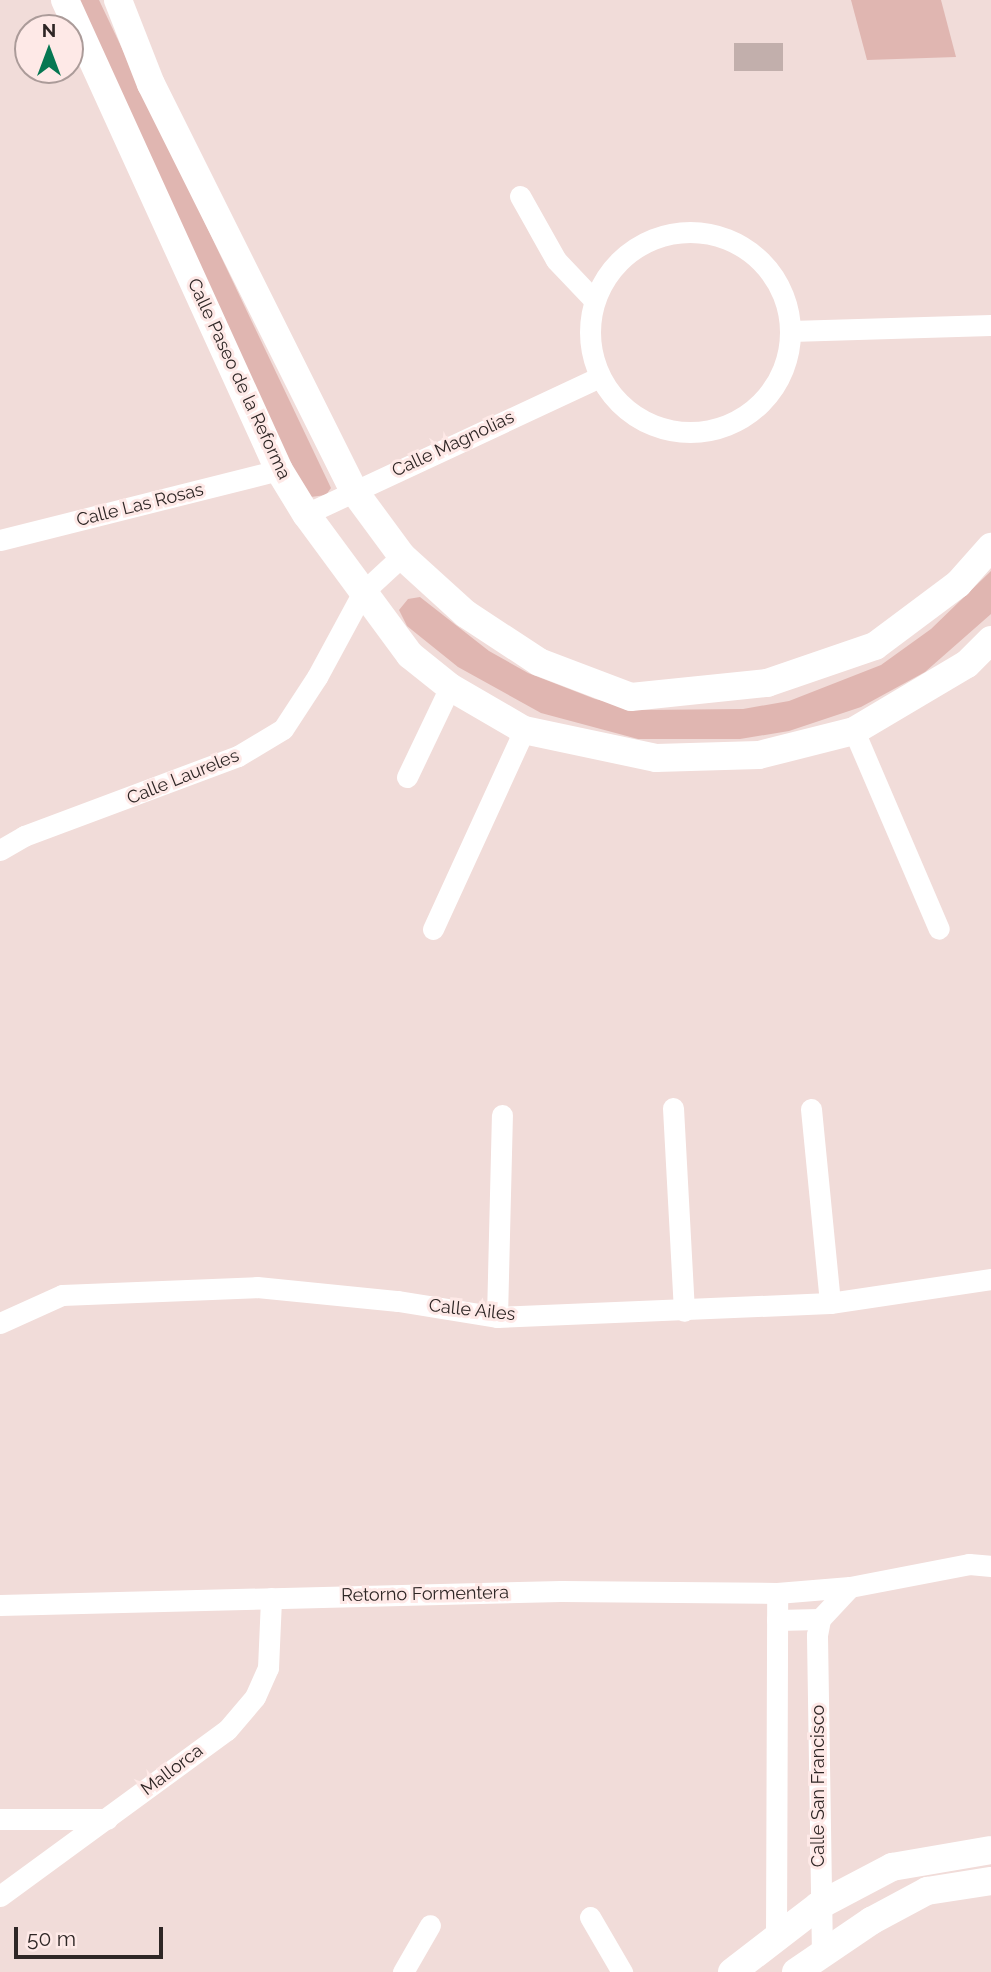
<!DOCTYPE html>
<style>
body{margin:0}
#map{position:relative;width:991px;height:1972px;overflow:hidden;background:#f1dcd9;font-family:Raleway,sans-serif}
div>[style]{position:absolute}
.green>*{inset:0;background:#e0b6b1}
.building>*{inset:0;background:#c2afac;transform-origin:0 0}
.street>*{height:21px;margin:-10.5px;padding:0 10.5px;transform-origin:10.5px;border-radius:10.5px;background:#fff}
.street>.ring{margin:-10.5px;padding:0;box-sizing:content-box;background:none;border:21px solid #fff;border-radius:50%}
.secondary>*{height:28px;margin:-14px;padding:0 14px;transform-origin:14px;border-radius:14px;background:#fff}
span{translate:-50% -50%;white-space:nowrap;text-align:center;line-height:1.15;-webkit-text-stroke:6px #fee9e7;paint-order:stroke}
.street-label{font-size:18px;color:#2e2625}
.north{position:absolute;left:14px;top:14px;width:70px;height:70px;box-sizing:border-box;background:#fee9e7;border:2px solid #ab9b99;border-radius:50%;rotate:0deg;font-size:19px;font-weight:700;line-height:28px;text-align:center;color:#2e2625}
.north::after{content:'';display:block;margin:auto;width:24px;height:32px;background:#067752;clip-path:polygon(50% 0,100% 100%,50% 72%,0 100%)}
.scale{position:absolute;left:14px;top:1927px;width:149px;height:32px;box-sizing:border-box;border:4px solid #2e2625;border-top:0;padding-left:9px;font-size:21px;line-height:24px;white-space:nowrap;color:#2e2625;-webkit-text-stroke:5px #fee9e7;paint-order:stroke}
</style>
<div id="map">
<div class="green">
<i style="clip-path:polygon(69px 0,99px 0,331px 488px,326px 495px,303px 498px)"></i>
<i style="clip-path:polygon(851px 0,941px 0,956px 57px,867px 60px)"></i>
<i style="clip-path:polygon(991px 571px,991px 614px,925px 672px,861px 707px,789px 731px,740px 739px,638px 739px,541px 713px,458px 667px,407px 626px,399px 610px,408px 599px,420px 597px,489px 651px,528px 673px,595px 699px,642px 710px,743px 709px,789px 701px,881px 665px,931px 629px)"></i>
</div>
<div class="building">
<i style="left:734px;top:43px;width:49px;height:28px"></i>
</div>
<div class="street">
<i style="left:520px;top:196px;width:73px;rotate:60.6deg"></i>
<i style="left:556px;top:260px;width:55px;rotate:46.5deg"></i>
<i class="ring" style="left:590px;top:232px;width:179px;height:179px"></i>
<i style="left:791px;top:331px;width:200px;rotate:-1.7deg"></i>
<i style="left:306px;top:514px;width:324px;rotate:-25deg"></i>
<i style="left:0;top:540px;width:288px;rotate:-14.1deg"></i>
<i style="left:854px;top:731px;width:215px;rotate:66.8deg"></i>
<i style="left:407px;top:777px;width:100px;rotate:-64.5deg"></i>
<i style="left:0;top:850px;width:28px;rotate:-30deg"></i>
<i style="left:24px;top:836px;width:228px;rotate:-20.5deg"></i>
<i style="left:238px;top:756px;width:52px;rotate:-31deg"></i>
<i style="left:283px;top:729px;width:62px;rotate:-56.8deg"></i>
<i style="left:317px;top:677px;width:97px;rotate:-61.6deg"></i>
<i style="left:363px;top:592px;width:53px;rotate:-42.7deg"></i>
<i style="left:433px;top:929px;width:219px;rotate:-65.4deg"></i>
<i style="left:673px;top:1108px;width:203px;rotate:86.9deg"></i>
<i style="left:811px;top:1109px;width:195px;rotate:84.4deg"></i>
<i style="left:497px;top:1317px;width:202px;rotate:-88.6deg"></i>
<i style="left:0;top:1323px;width:68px;rotate:-24.3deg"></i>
<i style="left:62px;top:1295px;width:195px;rotate:-2.3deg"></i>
<i style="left:257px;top:1287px;width:142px;rotate:5.7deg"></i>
<i style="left:398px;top:1301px;width:100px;rotate:9.2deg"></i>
<i style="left:497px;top:1317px;width:333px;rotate:-2.4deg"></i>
<i style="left:830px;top:1303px;width:163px;rotate:-8.5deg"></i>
<i style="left:0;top:1605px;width:561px;rotate:-1.43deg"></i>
<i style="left:561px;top:1591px;width:216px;rotate:0.5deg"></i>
<i style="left:777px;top:1593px;width:73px;rotate:-4.7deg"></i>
<i style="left:850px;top:1587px;width:121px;rotate:-10.9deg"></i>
<i style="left:969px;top:1564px;width:22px;rotate:5deg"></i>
<i style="left:777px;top:1620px;width:43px;rotate:-1.3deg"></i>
<i style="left:0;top:1819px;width:107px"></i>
<i style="left:0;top:1896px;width:281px;rotate:-36.2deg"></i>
<i style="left:227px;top:1730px;width:43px;rotate:-49.7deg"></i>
<i style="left:255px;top:1697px;width:32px;rotate:-66deg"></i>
<i style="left:268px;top:1668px;width:70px;rotate:-87.5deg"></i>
<i style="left:590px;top:1917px;width:64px;rotate:59.8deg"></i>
<i style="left:776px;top:1939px;width:346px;rotate:-89.8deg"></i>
<i style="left:822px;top:1954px;width:319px;rotate:-90.9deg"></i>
<i style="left:817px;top:1635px;width:16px;rotate:-79deg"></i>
<i style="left:820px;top:1619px;width:44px;rotate:-46.8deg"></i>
<i style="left:403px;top:1972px;width:54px;rotate:-60.1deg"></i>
</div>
<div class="secondary">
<i style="left:65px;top:0;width:516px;rotate:65.52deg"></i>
<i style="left:279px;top:470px;width:52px;rotate:58.5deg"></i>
<i style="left:306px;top:514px;width:175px;rotate:53.6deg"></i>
<i style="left:410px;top:655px;width:51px;rotate:38.7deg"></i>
<i style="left:450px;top:687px;width:86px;rotate:30.2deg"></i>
<i style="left:524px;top:730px;width:135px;rotate:12deg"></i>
<i style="left:656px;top:758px;width:103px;rotate:-1.7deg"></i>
<i style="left:759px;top:755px;width:98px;rotate:-14.2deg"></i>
<i style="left:854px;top:731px;width:131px;rotate:-30.7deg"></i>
<i style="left:967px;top:664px;width:34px;rotate:-45deg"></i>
<i style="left:118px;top:0;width:90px;rotate:68.6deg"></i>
<i style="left:151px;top:84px;width:455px;rotate:63.5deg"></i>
<i style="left:354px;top:491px;width:81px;rotate:53.6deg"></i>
<i style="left:402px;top:556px;width:86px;rotate:42.2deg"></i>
<i style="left:466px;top:614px;width:87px;rotate:33.3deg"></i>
<i style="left:539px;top:662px;width:98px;rotate:20.8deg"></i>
<i style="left:631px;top:697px;width:137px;rotate:-5.9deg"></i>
<i style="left:767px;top:683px;width:114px;rotate:-18.9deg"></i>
<i style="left:875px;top:646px;width:104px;rotate:-36.8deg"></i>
<i style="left:958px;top:584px;width:50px;rotate:-48.3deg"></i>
<i style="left:732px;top:1972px;width:108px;rotate:-37.5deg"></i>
<i style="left:818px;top:1906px;width:84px;rotate:-27.8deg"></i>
<i style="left:892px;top:1867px;width:100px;rotate:-9.7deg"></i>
<i style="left:796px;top:1972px;width:91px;rotate:-34.2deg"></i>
<i style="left:871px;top:1921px;width:64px;rotate:-28.2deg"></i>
<i style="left:927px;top:1891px;width:65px;rotate:-8.9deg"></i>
</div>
<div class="street-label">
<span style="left:239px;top:379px;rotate:65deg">Calle Paseo de la Reforma</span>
<span style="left:453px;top:444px;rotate:-25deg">Calle Magnolias</span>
<span style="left:140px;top:505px;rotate:-14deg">Calle Las Rosas</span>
<span style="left:183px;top:777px;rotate:-22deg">Calle Laureles</span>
<span style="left:472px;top:1310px;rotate:6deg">Calle Ailes</span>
<span style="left:425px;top:1594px;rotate:-1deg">Retorno Formentera</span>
<span style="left:172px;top:1770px;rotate:-37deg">Mallorca</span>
<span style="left:818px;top:1786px;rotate:-90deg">Calle San Francisco</span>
</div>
<div class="north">N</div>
<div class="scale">50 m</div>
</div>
